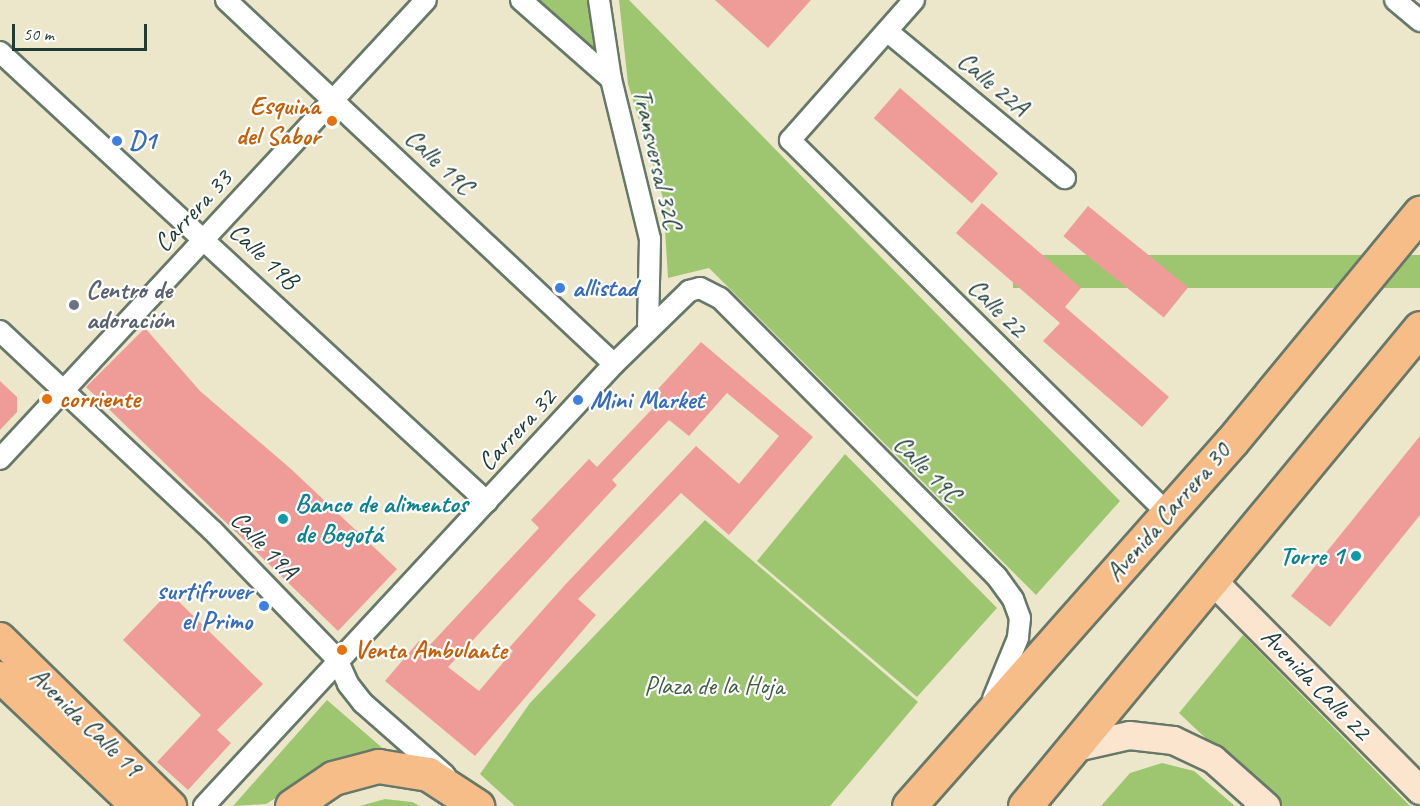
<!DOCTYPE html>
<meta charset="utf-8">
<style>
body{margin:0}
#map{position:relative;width:1420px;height:806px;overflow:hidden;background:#ece7cb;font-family:Caveat,sans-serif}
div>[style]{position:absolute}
.green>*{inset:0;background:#9ec671;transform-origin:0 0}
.building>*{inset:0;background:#ef9c99;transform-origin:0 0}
.roads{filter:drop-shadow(2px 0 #677869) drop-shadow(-2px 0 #677869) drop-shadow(0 2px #677869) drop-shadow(0 -2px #677869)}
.street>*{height:20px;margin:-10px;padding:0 10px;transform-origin:10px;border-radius:10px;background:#fff}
.secondary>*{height:27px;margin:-13.5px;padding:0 13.5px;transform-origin:13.5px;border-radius:13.5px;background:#fce5cf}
.primary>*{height:30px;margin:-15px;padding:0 15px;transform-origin:15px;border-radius:15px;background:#f7bd88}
.highway>*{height:33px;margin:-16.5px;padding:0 16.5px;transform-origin:16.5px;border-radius:16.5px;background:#f7bd88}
.dots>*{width:16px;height:16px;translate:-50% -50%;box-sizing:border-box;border:3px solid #fff;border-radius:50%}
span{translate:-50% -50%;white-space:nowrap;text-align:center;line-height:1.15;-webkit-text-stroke:4.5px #fff;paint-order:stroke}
.street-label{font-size:26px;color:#1f3d34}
.food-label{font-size:26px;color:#c56008;font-weight:700}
.right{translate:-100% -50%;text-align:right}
.left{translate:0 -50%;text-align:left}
.shop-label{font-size:26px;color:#366cbe;font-weight:700}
.worship-label{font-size:26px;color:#5b616d;font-weight:700}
.culture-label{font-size:26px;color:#0d838f;font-weight:700}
.park-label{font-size:26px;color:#3f5f43}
.scale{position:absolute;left:12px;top:24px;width:135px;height:27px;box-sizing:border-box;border:3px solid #1f3d34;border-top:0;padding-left:8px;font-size:18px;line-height:21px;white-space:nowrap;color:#1f3d34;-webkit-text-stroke:4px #fff;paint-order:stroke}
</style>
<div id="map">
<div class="green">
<i style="clip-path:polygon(535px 0,588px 0,596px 53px)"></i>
<i style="clip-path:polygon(619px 0,629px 0,1120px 501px,1036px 595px,709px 268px,668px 278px,663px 198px,628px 84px)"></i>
<i style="left:1420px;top:255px;width:33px;height:407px;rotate:90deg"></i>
<i style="clip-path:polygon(845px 454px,997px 608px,917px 697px,757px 561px)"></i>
<i style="clip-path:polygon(705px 520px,918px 702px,830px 806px,515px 806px,480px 774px,530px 703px)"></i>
<i style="clip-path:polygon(1243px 635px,1410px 806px,1277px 806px,1179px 713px)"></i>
<i style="clip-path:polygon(327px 700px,387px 752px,358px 753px,341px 759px,266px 804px,233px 806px)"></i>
<i style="clip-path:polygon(1162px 763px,1194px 771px,1235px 806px,1101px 806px,1130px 773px)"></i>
<i style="clip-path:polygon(385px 799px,412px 802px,420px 806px,360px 806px)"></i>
</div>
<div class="building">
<i style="clip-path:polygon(715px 0,811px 0,768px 48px)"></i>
<i style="left:900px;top:88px;width:130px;height:40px;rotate:41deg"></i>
<i style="clip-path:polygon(982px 203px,1081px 288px,1065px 307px,1169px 397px,1142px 427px,1043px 341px,1060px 323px,956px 233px)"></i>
<i style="left:1088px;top:206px;width:129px;height:39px;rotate:39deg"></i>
<i style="clip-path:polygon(145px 328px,200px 391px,291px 469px,397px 569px,338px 631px,86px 387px)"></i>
<i style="clip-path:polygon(evenodd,701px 342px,813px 437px,729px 535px,681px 493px,578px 599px,596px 615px,475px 756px,385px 681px,419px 641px,428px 647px,539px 528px,531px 520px,589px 459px,597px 467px,655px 406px,648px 400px,701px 342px,727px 393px,779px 436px,739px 484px,696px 446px,564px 586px,509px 648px,513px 651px,479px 691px,448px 667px,617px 485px,612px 480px,669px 420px,689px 436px,727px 393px)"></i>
<i style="clip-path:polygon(0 381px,17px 397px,17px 412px,0 430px)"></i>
<i style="clip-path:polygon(1420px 436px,1420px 515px,1330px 627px,1291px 596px)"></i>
<i style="clip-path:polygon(169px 592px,263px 684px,217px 730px,231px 743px,188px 790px,157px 762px,201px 715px,123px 640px)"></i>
</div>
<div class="roads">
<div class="street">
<i style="left:226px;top:0;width:532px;rotate:43.17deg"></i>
<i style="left:521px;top:0;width:120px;rotate:41.3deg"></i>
<i style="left:599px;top:0;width:80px;rotate:81.4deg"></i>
<i style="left:611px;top:79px;width:165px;rotate:76.3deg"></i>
<i style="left:650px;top:239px;width:91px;rotate:91.3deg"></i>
<i style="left:914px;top:0;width:187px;rotate:131.5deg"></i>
<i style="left:790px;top:140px;width:530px;rotate:44.69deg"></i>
<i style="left:1395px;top:0;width:33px;rotate:40deg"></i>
<i style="left:887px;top:31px;width:231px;rotate:39.6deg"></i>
<i style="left:0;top:52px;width:663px;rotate:42.74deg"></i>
<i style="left:0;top:331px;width:291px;rotate:43.2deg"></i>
<i style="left:212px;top:530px;width:180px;rotate:45.9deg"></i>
<i style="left:337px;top:659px;width:27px;rotate:66deg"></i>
<i style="left:348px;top:684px;width:24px;rotate:52deg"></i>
<i style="left:363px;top:703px;width:109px;rotate:41.3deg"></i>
<i style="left:0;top:459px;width:626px;rotate:-47.14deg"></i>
<i style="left:204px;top:806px;width:603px;rotate:-47.15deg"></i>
<i style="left:614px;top:364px;width:105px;rotate:-44.2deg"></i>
<i style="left:689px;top:291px;width:11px;rotate:-15deg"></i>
<i style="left:700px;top:288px;width:22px;rotate:27deg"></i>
<i style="left:720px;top:298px;width:393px;rotate:45.2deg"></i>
<i style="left:997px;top:577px;width:27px;rotate:54deg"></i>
<i style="left:1013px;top:599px;width:20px;rotate:70deg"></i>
<i style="left:1020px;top:618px;width:20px;rotate:96deg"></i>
<i style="left:1018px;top:638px;width:66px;rotate:112.3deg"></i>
</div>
<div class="secondary">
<i style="left:1211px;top:579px;width:297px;rotate:45.3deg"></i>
<i style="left:1071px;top:748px;width:59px;rotate:-12.6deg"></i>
<i style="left:1129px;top:735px;width:44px;rotate:6.5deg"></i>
<i style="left:1173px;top:740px;width:44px;rotate:25.4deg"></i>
<i style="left:1213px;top:759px;width:71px;rotate:41.6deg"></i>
</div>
<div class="primary">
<i style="left:0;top:638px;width:240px;rotate:44.5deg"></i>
<i style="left:0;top:677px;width:187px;rotate:43.5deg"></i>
</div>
<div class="highway">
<i style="left:292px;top:806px;width:50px;rotate:-34.3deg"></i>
<i style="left:333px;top:778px;width:47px;rotate:-14.9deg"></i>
<i style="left:378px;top:766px;width:51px;rotate:9.1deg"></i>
<i style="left:428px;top:774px;width:59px;rotate:33.1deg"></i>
<i style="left:909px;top:806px;width:487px;rotate:-48.5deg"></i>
<i style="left:1232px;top:441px;width:296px;rotate:-50.5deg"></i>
<i style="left:1025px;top:806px;width:620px;rotate:-50.43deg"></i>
</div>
</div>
<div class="dots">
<i style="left:332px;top:121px;background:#e8710a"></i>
<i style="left:117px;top:141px;background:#3f7fe0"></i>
<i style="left:560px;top:288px;background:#3f7fe0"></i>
<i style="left:74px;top:305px;background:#6b7280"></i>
<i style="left:47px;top:399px;background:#e8710a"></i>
<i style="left:578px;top:400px;background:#3f7fe0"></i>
<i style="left:283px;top:519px;background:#0f9aa8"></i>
<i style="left:1356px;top:556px;background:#0f9aa8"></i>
<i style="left:264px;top:606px;background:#3f7fe0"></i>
<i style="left:342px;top:650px;background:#e8710a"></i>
</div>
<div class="street-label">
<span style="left:993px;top:84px;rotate:40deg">Calle 22A</span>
<span style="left:657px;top:159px;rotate:77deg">Transversal 32C</span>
<span style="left:439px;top:162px;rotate:43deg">Calle 19C</span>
<span style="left:193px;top:211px;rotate:-47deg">Carrera 33</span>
<span style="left:264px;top:256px;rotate:43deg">Calle 19B</span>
<span style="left:997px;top:308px;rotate:45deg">Calle 22</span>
<span style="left:517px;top:430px;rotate:-47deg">Carrera 32</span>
<span style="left:927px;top:469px;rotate:45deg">Calle 19C</span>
<span style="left:1168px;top:512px;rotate:-49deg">Avenida Carrera 30</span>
<span style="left:264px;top:545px;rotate:46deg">Calle 19A</span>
<span style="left:1316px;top:684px;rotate:46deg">Avenida Calle 22</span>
<span style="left:86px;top:722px;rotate:44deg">Avenida Calle 19</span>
</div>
<div class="food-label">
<span class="right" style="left:320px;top:121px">Esquina<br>del Sabor</span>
<span class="left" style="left:59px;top:399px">corriente</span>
<span class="left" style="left:354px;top:650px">Venta Ambulante</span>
</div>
<div class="shop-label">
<span class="left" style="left:129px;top:141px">D1</span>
<span class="left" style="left:572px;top:288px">allistad</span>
<span class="left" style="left:590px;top:400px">Mini Market</span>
<span class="right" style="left:252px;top:606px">surtifruver<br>el Primo</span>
</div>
<div class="worship-label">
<span class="left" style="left:86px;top:305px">Centro de<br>adoración</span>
</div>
<div class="culture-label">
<span class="left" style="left:295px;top:519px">Banco de alimentos<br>de Bogotá</span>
<span class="right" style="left:1344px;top:556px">Torre 1</span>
</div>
<div class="park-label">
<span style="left:714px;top:686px">Plaza de la Hoja</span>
</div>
<div class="scale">50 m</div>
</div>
